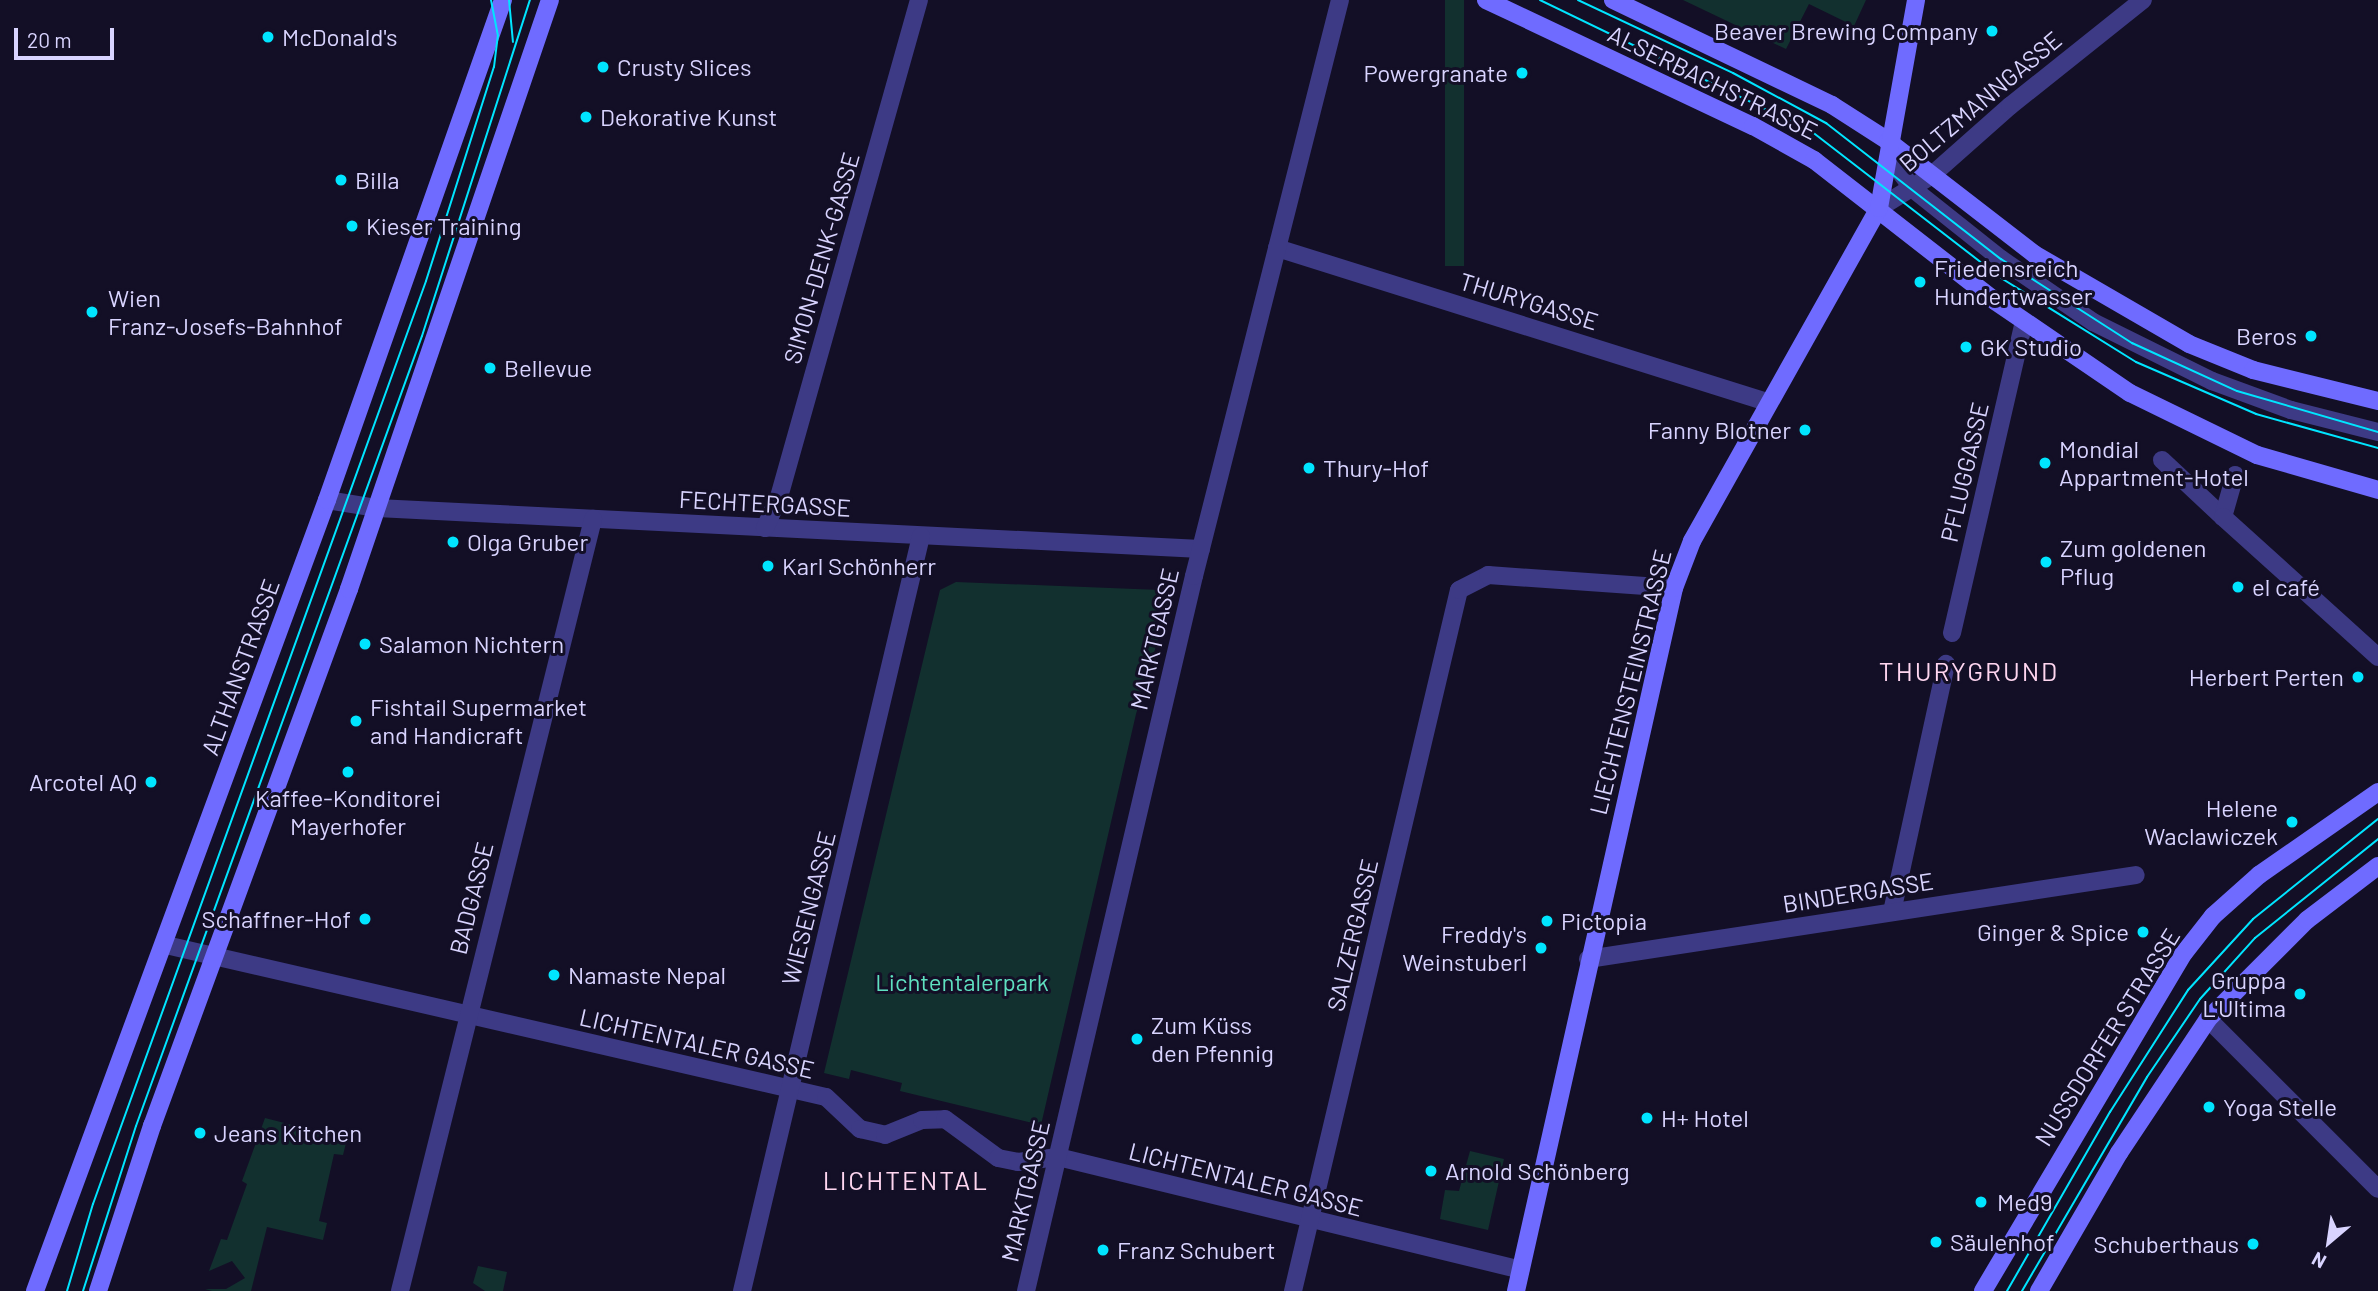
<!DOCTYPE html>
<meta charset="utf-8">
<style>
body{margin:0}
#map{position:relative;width:2378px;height:1291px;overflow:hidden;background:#130f26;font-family:Barlow,sans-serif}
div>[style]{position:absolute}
.green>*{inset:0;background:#12302f;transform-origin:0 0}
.lane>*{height:18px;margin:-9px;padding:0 9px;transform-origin:9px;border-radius:9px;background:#3d3a85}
.street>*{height:18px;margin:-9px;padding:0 9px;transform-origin:9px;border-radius:9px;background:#3d3a85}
.secondary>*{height:18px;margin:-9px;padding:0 9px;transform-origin:9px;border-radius:9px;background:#6f6bff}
.tram>*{height:2px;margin:-1px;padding:0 1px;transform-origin:1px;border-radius:1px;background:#00e5ff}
.dots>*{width:19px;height:19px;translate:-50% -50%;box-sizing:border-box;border:4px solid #130f26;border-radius:50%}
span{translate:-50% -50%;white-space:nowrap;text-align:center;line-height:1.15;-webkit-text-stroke:6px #130f26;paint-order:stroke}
.poi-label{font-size:24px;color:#d9d4ff}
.right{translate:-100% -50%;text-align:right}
.left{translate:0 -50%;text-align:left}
.street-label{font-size:24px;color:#d9d4ff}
.park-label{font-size:24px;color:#5fe0c0}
.neighbourhood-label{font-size:26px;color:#ffd6f0;letter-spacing:2px}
.north{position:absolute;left:2294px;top:1207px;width:70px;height:70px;-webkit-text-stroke:5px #130f26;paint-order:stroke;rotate:209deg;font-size:19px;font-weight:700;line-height:28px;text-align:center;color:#d9d4ff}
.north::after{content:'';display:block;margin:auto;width:24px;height:32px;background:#d9d4ff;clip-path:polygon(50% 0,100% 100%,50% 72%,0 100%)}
.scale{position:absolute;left:14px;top:28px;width:100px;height:32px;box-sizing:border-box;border:4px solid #d9d4ff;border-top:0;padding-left:9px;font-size:21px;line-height:24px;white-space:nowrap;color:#d9d4ff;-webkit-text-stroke:5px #130f26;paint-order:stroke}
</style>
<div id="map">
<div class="green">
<i style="left:1445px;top:0;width:19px;height:266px"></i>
<i style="clip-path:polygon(1683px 0,1866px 0,1854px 26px,1809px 4px,1786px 49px)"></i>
<i style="clip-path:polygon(956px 582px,1160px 590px,1169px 602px,1136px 714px,1041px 1125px,900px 1091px,902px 1083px,851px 1070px,849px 1079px,824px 1073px,940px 590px)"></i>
<i style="clip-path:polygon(265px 1118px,347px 1139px,343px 1155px,334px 1154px,319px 1221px,327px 1223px,323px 1240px,267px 1227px,251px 1291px,212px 1291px,205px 1289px,226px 1289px,245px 1278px,232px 1261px,209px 1271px,221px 1239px,227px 1240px,247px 1184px,242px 1181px)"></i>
<i style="clip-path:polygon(1470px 1151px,1504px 1159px,1488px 1230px,1440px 1219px,1445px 1190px,1459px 1191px)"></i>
<i style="clip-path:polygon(478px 1266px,507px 1272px,503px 1291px,485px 1291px,473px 1283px)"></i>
</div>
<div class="lane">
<i style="left:1889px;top:144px;width:27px;rotate:70deg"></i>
<i style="left:1898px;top:169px;width:25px;rotate:53deg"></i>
<i style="left:1913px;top:189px;width:112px;rotate:38.5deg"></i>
<i style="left:2001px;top:259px;width:112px;rotate:34.4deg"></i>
<i style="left:2093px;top:322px;width:133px;rotate:26.4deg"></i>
<i style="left:2212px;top:381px;width:84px;rotate:20.2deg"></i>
<i style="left:2291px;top:410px;width:90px;rotate:14.2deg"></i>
</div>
<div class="street">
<i style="left:1879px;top:208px;width:62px;rotate:-31.9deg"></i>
<i style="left:1932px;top:175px;width:104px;rotate:-41.5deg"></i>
<i style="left:2010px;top:106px;width:170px;rotate:-38.6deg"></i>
<i style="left:1277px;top:248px;width:514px;rotate:17.45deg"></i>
<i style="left:2162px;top:460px;width:83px;rotate:43.1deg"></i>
<i style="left:2235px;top:475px;width:44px;rotate:105.9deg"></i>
<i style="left:2223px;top:517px;width:209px;rotate:42.1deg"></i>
<i style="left:327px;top:500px;width:51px;rotate:9.1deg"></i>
<i style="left:377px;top:508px;width:825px;rotate:2.85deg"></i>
<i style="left:765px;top:528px;width:34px;rotate:-66deg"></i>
<i style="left:779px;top:497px;width:516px;rotate:-74.27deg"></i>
<i style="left:1952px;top:633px;width:319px;rotate:-77deg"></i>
<i style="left:1892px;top:912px;width:254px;rotate:-77.7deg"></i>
<i style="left:166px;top:945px;width:677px;rotate:12.97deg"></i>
<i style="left:826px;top:1097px;width:47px;rotate:43.3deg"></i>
<i style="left:860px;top:1129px;width:26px;rotate:13deg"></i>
<i style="left:885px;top:1135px;width:40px;rotate:-22deg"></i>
<i style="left:922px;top:1120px;width:23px;rotate:-2deg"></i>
<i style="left:945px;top:1119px;width:66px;rotate:36.3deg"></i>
<i style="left:998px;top:1158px;width:20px;rotate:11deg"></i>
<i style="left:1018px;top:1162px;width:40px;rotate:-7.1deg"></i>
<i style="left:1058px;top:1157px;width:476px;rotate:13.7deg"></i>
<i style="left:1588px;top:959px;width:554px;rotate:-8.71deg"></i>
<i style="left:2208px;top:1019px;width:240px;rotate:45deg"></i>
<i style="left:400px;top:1291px;width:796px;rotate:-75.96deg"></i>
<i style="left:742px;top:1291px;width:776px;rotate:-76.66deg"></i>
<i style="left:1026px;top:1291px;width:734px;rotate:-76.78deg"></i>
<i style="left:1194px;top:576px;width:594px;rotate:-75.78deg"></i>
<i style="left:1293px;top:1291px;width:720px;rotate:-76.68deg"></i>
<i style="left:1459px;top:590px;width:33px;rotate:-27deg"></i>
<i style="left:1488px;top:575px;width:186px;rotate:4deg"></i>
</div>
<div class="secondary">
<i style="left:1486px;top:0;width:295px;rotate:25.3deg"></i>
<i style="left:1753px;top:126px;width:70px;rotate:29.1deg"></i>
<i style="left:1814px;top:160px;width:229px;rotate:37.9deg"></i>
<i style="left:1995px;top:301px;width:163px;rotate:34.3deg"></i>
<i style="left:2130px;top:393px;width:141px;rotate:26deg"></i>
<i style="left:2257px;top:455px;width:126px;rotate:16.1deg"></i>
<i style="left:1613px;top:0;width:243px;rotate:25.6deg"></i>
<i style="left:1832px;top:105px;width:67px;rotate:32.7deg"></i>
<i style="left:1888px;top:141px;width:185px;rotate:37.7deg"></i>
<i style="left:2034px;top:254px;width:179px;rotate:30.1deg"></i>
<i style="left:2189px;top:344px;width:69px;rotate:22.1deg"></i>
<i style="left:2253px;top:370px;width:129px;rotate:13.9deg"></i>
<i style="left:35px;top:1291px;width:843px;rotate:-69.74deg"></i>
<i style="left:327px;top:500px;width:530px;rotate:-70.61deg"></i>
<i style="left:98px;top:1291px;width:174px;rotate:-71.9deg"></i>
<i style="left:152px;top:1126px;width:572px;rotate:-69.85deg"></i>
<i style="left:349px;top:589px;width:622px;rotate:-71.16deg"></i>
<i style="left:1516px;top:1291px;width:721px;rotate:-77.33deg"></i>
<i style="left:1674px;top:588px;width:50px;rotate:-69deg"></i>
<i style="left:1692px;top:541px;width:382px;rotate:-60.7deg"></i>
<i style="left:1879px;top:208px;width:211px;rotate:-79.9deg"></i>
<i style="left:1983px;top:1291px;width:393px;rotate:-59.3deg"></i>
<i style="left:2184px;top:953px;width:47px;rotate:-51.9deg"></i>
<i style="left:2213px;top:916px;width:62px;rotate:-41.7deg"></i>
<i style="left:2259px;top:875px;width:145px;rotate:-34.9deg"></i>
<i style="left:2039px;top:1291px;width:160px;rotate:-59.9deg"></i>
<i style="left:2119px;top:1153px;width:161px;rotate:-56.4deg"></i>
<i style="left:2208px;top:1019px;width:140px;rotate:-45deg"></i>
<i style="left:2307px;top:920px;width:89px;rotate:-37.3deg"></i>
</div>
<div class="tram">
<i style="left:509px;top:0;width:42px;rotate:84.6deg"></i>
<i style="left:1540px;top:0;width:301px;rotate:25.8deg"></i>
<i style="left:1811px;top:131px;width:240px;rotate:37.7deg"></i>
<i style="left:2001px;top:278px;width:159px;rotate:31.9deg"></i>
<i style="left:2136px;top:362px;width:131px;rotate:23.4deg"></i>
<i style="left:2256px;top:414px;width:127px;rotate:15.6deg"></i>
<i style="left:1578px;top:0;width:171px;rotate:25.2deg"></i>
<i style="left:1733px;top:73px;width:106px;rotate:28.3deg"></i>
<i style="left:1826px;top:123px;width:222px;rotate:37.9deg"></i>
<i style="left:2001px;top:259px;width:156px;rotate:32.7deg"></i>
<i style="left:2132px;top:343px;width:115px;rotate:24.6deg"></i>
<i style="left:2237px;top:391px;width:147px;rotate:16.2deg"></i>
<i style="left:67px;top:1291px;width:91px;rotate:-73.4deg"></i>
<i style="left:93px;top:1204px;width:981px;rotate:-70.16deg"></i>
<i style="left:426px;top:281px;width:225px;rotate:-72.4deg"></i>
<i style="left:494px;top:67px;width:31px;rotate:-83deg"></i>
<i style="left:498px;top:36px;width:37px;rotate:-101deg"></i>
<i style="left:83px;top:1291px;width:173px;rotate:-72.2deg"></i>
<i style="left:136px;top:1126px;width:840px;rotate:-70.1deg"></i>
<i style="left:422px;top:336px;width:353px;rotate:-72.2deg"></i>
<i style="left:2007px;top:1291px;width:207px;rotate:-60.1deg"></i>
<i style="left:2110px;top:1112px;width:145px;rotate:-57.4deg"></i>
<i style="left:2188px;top:990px;width:96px;rotate:-47.5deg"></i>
<i style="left:2253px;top:919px;width:160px;rotate:-38.7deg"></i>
<i style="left:2022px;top:1291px;width:248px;rotate:-59.7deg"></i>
<i style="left:2147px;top:1077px;width:94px;rotate:-55.8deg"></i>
<i style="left:2200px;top:999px;width:82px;rotate:-48deg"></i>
<i style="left:2255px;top:938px;width:158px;rotate:-38.8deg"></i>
</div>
<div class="dots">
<i style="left:1992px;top:31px;background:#00e5ff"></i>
<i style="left:268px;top:37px;background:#00e5ff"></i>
<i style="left:603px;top:67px;background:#00e5ff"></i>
<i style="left:1522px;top:73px;background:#00e5ff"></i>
<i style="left:586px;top:117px;background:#00e5ff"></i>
<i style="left:341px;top:180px;background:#00e5ff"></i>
<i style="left:352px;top:226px;background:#00e5ff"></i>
<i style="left:1920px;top:282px;background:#00e5ff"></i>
<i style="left:92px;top:312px;background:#00e5ff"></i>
<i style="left:2311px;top:336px;background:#00e5ff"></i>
<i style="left:1966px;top:347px;background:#00e5ff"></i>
<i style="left:490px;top:368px;background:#00e5ff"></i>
<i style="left:1805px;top:430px;background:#00e5ff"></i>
<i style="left:2045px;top:463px;background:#00e5ff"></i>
<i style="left:1309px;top:468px;background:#00e5ff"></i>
<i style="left:453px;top:542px;background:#00e5ff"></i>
<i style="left:2046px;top:562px;background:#00e5ff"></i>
<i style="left:768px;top:566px;background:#00e5ff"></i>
<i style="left:2238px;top:587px;background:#00e5ff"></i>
<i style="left:365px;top:644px;background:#00e5ff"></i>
<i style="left:2358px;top:677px;background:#00e5ff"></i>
<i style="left:356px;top:721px;background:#00e5ff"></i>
<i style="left:348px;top:772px;background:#00e5ff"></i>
<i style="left:151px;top:782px;background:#00e5ff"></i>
<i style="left:2292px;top:822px;background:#00e5ff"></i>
<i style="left:365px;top:919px;background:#00e5ff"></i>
<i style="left:1547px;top:921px;background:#00e5ff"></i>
<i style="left:2143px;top:932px;background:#00e5ff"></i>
<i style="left:1541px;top:948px;background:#00e5ff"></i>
<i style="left:554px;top:975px;background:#00e5ff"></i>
<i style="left:2300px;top:994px;background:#00e5ff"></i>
<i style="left:1137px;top:1039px;background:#00e5ff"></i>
<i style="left:2209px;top:1107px;background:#00e5ff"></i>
<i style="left:1647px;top:1118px;background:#00e5ff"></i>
<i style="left:200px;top:1133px;background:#00e5ff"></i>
<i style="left:1431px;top:1171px;background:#00e5ff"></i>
<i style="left:1981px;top:1202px;background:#00e5ff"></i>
<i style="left:1936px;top:1242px;background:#00e5ff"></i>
<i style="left:2253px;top:1244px;background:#00e5ff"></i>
<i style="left:1103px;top:1250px;background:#00e5ff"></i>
</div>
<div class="poi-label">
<span class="right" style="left:1978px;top:31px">Beaver Brewing Company</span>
<span class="left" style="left:282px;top:37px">McDonald's</span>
<span class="left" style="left:617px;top:67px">Crusty Slices</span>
<span class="right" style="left:1508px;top:73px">Powergranate</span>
<span class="left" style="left:600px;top:117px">Dekorative Kunst</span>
<span class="left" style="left:355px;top:180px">Billa</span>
<span class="left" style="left:366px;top:226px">Kieser Training</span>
<span class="left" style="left:1934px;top:282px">Friedensreich<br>Hundertwasser</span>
<span class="left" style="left:108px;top:312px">Wien<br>Franz-Josefs-Bahnhof</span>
<span class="right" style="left:2297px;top:336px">Beros</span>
<span class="left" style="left:1980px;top:347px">GK Studio</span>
<span class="left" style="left:504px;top:368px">Bellevue</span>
<span class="right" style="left:1791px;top:430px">Fanny Blotner</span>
<span class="left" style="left:2059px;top:463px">Mondial<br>Appartment-Hotel</span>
<span class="left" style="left:1323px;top:468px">Thury-Hof</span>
<span class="left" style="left:467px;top:542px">Olga Gruber</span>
<span class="left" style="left:2060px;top:562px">Zum goldenen<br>Pflug</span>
<span class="left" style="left:782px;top:566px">Karl Schönherr</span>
<span class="left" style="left:2252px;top:587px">el café</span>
<span class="left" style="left:379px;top:644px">Salamon Nichtern</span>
<span class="right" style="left:2344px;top:677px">Herbert Perten</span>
<span class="left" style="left:370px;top:721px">Fishtail Supermarket<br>and Handicraft</span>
<span class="right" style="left:137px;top:782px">Arcotel AQ</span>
<span style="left:348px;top:812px">Kaffee-Konditorei<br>Mayerhofer</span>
<span class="right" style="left:2278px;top:822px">Helene<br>Waclawiczek</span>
<span class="right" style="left:351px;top:919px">Schaffner-Hof</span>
<span class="left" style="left:1561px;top:921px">Pictopia</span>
<span class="right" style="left:2129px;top:932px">Ginger &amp; Spice</span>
<span class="right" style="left:1527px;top:948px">Freddy's<br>Weinstuberl</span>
<span class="left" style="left:568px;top:975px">Namaste Nepal</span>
<span class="right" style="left:2286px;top:994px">Gruppa<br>L'Ultima</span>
<span class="left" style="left:1151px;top:1039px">Zum Küss<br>den Pfennig</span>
<span class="left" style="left:2223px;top:1107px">Yoga Stelle</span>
<span class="left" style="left:1661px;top:1118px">H+ Hotel</span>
<span class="left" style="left:214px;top:1133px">Jeans Kitchen</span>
<span class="left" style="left:1445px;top:1171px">Arnold Schönberg</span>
<span class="left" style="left:1997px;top:1202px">Med9</span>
<span class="left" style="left:1950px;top:1242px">Säulenhof</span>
<span class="right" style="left:2239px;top:1244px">Schuberthaus</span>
<span class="left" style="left:1117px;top:1250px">Franz Schubert</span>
</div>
<div class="street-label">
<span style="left:1713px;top:82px;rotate:26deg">ALSERBACHSTRASSE</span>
<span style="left:1980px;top:101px;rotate:-40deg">BOLTZMANNGASSE</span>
<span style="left:821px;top:258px;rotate:-74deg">SIMON-DENK-GASSE</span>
<span style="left:1529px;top:301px;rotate:17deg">THURYGASSE</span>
<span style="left:1964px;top:472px;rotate:-77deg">PFLUGGASSE</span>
<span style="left:765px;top:503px;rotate:3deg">FECHTERGASSE</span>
<span style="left:1154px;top:639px;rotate:-77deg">MARKTGASSE</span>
<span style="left:240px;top:667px;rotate:-70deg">ALTHANSTRASSE</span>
<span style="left:1630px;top:682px;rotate:-76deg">LIECHTENSTEINSTRASSE</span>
<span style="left:1858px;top:892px;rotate:-9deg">BINDERGASSE</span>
<span style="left:471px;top:898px;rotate:-76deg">BADGASSE</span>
<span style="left:808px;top:908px;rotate:-76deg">WIESENGASSE</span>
<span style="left:1352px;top:935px;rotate:-77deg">SALZERGASSE</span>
<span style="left:2107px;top:1037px;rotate:-58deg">NUSSDORFER STRASSE</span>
<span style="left:697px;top:1043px;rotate:13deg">LICHTENTALER GASSE</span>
<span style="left:1246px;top:1179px;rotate:14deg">LICHTENTALER GASSE</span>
<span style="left:1025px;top:1191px;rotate:-77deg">MARKTGASSE</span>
</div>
<div class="park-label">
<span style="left:962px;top:982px">Lichtentalerpark</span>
</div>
<div class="neighbourhood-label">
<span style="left:1969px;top:671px">THURYGRUND</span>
<span style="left:906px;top:1180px">LICHTENTAL</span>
</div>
<div class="north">N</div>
<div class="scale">20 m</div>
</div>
